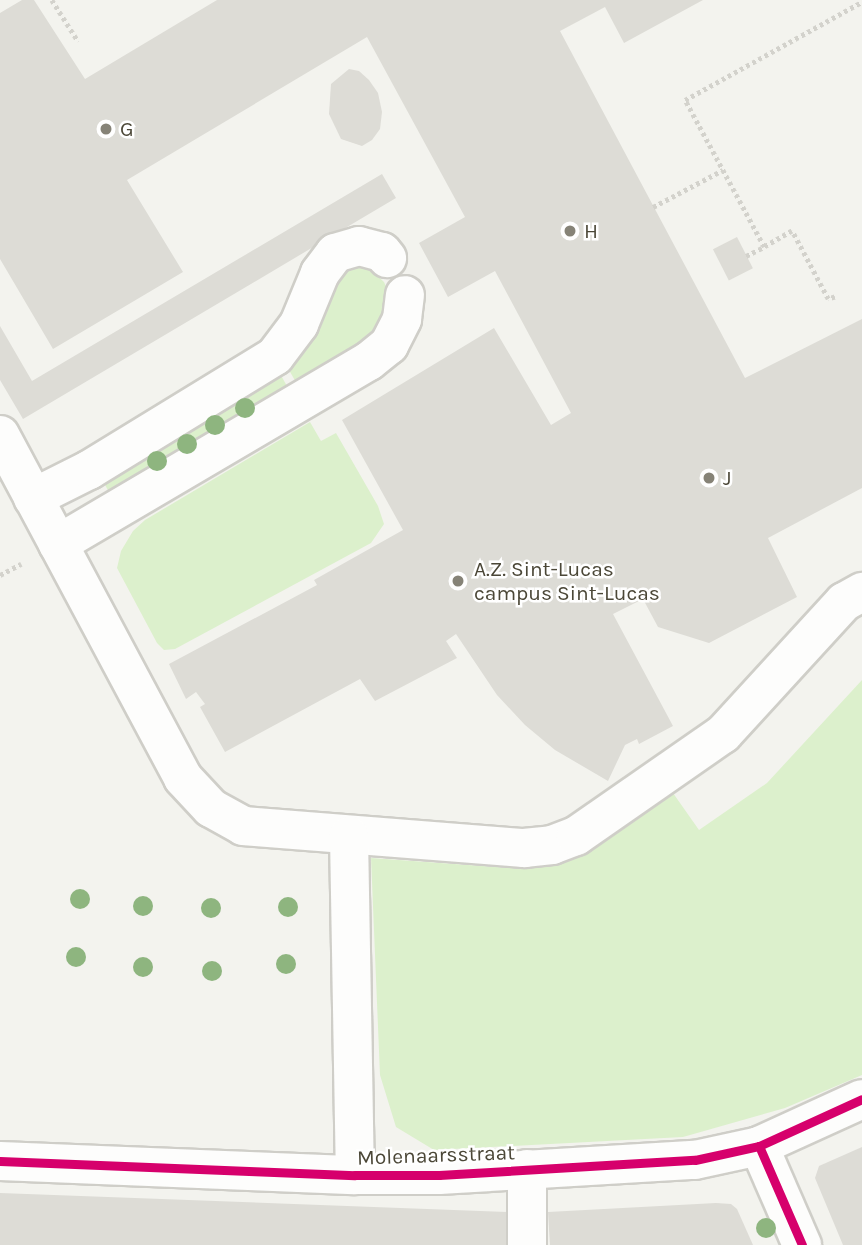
<!DOCTYPE html>
<style>
body{margin:0}
#map{position:relative;width:862px;height:1245px;overflow:hidden;background:#f3f3ee;font-family:Karla,sans-serif}
div>[style]{position:absolute}
.green>*{inset:0;background:#dcf0cc;transform-origin:0 0}
.building>*{inset:0;background:#dddcd6;transform-origin:0 0}
.path>*{height:4.5px;margin-top:-2.25px;transform-origin:0;background:repeating-linear-gradient(90deg,#d3d2cc 0 3.5px,transparent 0 7px)}
.roads{filter:drop-shadow(2px 0 #cfcec8) drop-shadow(-2px 0 #cfcec8) drop-shadow(0 2px #cfcec8) drop-shadow(0 -2px #cfcec8)}
.minor>*{height:38px;margin:-19px;padding:0 19px;transform-origin:19px;border-radius:19px;background:#fdfdfc}
.cycleway>*{height:9px;margin:-4.5px;padding:0 4.5px;transform-origin:4.5px;border-radius:4.5px;background:#d6006c}
.trees>*{width:20px;height:20px;margin:-10px;border-radius:50%;background:#8eb57f}
.dots>*{width:19px;height:19px;translate:-50% -50%;box-sizing:border-box;border:4px solid #fff;border-radius:50%}
span{translate:-50% -50%;white-space:nowrap;text-align:center;line-height:1.15;-webkit-text-stroke:5px #fff;paint-order:stroke}
.poi-label{font-size:21px;color:#4b4737}
.left{translate:0 -50%;text-align:left}
.street-label{font-size:21px;color:#4b4737}
</style>
<div id="map">
<div class="green">
<i style="clip-path:polygon(361px 267px,369px 268px,384px 282px,389px 293px,392px 322px,300px 389px,286px 365px,318px 319px,343px 272px)"></i>
<i style="left:278px;top:370px;width:29px;height:207px;rotate:61deg"></i>
<i style="clip-path:polygon(310px 422px,321px 441px,336px 433px,378px 506px,384px 524px,371px 543px,175px 649px,164px 650px,157px 643px,117px 568px,121px 551px,133px 531px,145px 520px)"></i>
<i style="clip-path:polygon(862px 680px,862px 1075px,785px 1108px,683px 1137px,434px 1150px,396px 1127px,380px 1075px,371px 858px,524px 869px,557px 865px,586px 854px,673px 793px,699px 830px,767px 783px)"></i>
</div>
<div class="building">
<i style="clip-path:polygon(22px 0,34px 0,85px 79px,217px 0,703px 0,624px 43px,605px 7px,560px 31px,745px 378px,862px 319px,862px 488px,768px 538px,797px 597px,709px 643px,658px 627px,643px 599px,613px 614px,673px 726px,639px 744px,637px 739px,625px 745px,608px 781px,555px 750px,525px 725px,497px 695px,456px 634px,446px 641px,457px 658px,375px 701px,360px 679px,225px 752px,200px 707px,205px 704px,196px 692px,186px 699px,169px 664px,317px 585px,314px 580px,403px 530px,342px 420px,494px 328px,551px 425px,571px 413px,495px 271px,448px 297px,419px 243px,465px 217px,367px 37px,127px 180px,183px 272px,53px 349px,0 259px,0 13px)"></i>
<i style="clip-path:polygon(349px 69px,359px 71px,369px 80px,378px 93px,382px 112px,380px 129px,372px 140px,362px 146px,341px 139px,329px 114px,331px 84px)"></i>
<i style="clip-path:polygon(382px 174px,396px 198px,23px 419px,0 380px,0 326px,32px 381px)"></i>
<i style="left:737px;top:237px;width:35px;height:27px;rotate:63deg"></i>
<i style="clip-path:polygon(862px 1147px,862px 1245px,843px 1245px,815px 1178px,819px 1166px)"></i>
<i style="clip-path:polygon(0 1193px,507px 1212px,506px 1245px,0 1245px)"></i>
<i style="clip-path:polygon(716px 1203px,731px 1204px,737px 1209px,753px 1245px,550px 1245px,548px 1212px)"></i>
</div>
<div class="path">
<i style="left:52px;top:0;width:49px;rotate:57.6deg"></i>
<i style="left:653px;top:207px;width:79px;rotate:-27.9deg"></i>
<i style="left:746px;top:256px;width:20px;rotate:-27deg"></i>
<i style="left:835px;top:297px;width:7px;rotate:164deg"></i>
<i style="left:828px;top:299px;width:77px;rotate:-117.9deg"></i>
<i style="left:792px;top:231px;width:32px;rotate:150deg"></i>
<i style="left:764px;top:247px;width:167px;rotate:-118.3deg"></i>
<i style="left:685px;top:100px;width:202px;rotate:-29deg"></i>
<i style="left:0;top:575px;width:24px;rotate:-28deg"></i>
</div>
<div class="roads">
<div class="minor">
<i style="left:0;top:435px;width:389px;rotate:61.9deg"></i>
<i style="left:183px;top:778px;width:41px;rotate:47deg"></i>
<i style="left:211px;top:808px;width:37px;rotate:29deg"></i>
<i style="left:243px;top:826px;width:282px;rotate:4.5deg"></i>
<i style="left:524px;top:848px;width:28px;rotate:-6deg"></i>
<i style="left:552px;top:845px;width:26px;rotate:-21deg"></i>
<i style="left:576px;top:836px;width:179px;rotate:-34.8deg"></i>
<i style="left:723px;top:734px;width:179px;rotate:-47.5deg"></i>
<i style="left:844px;top:602px;width:21px;rotate:-29deg"></i>
<i style="left:33px;top:498px;width:63px;rotate:-26.6deg"></i>
<i style="left:89px;top:470px;width:218px;rotate:-31.5deg"></i>
<i style="left:275px;top:356px;width:40px;rotate:-53deg"></i>
<i style="left:299px;top:324px;width:55px;rotate:-67.6deg"></i>
<i style="left:320px;top:273px;width:25px;rotate:-53deg"></i>
<i style="left:335px;top:253px;width:25px;rotate:-16deg"></i>
<i style="left:359px;top:246px;width:24px;rotate:15deg"></i>
<i style="left:382px;top:252px;width:8px;rotate:50deg"></i>
<i style="left:58px;top:544px;width:361px;rotate:-30.5deg"></i>
<i style="left:369px;top:361px;width:26px;rotate:-39deg"></i>
<i style="left:389px;top:345px;width:29px;rotate:-63deg"></i>
<i style="left:402px;top:319px;width:24px;rotate:-83deg"></i>
<i style="left:349px;top:836px;width:339px;rotate:89deg"></i>
<i style="left:759px;top:1146px;width:108px;rotate:66.5deg"></i>
<i style="left:0;top:1161px;width:355px;rotate:2.3deg"></i>
<i style="left:355px;top:1175px;width:84px"></i>
<i style="left:439px;top:1175px;width:256px;rotate:-3.4deg"></i>
<i style="left:695px;top:1160px;width:66px;rotate:-12.3deg"></i>
<i style="left:759px;top:1146px;width:113px;rotate:-24.5deg"></i>
<i style="left:527px;top:1169px;width:76px;rotate:90deg"></i>
</div>
</div>
<div class="cycleway">
<i style="left:759px;top:1146px;width:108px;rotate:66.5deg"></i>
<i style="left:0;top:1161px;width:355px;rotate:2.3deg"></i>
<i style="left:355px;top:1175px;width:84px"></i>
<i style="left:439px;top:1175px;width:256px;rotate:-3.4deg"></i>
<i style="left:695px;top:1160px;width:66px;rotate:-12.3deg"></i>
<i style="left:759px;top:1146px;width:113px;rotate:-24.5deg"></i>
</div>
<div class="trees">
<i style="left:245px;top:408px"></i>
<i style="left:215px;top:425px"></i>
<i style="left:187px;top:444px"></i>
<i style="left:157px;top:461px"></i>
<i style="left:80px;top:899px"></i>
<i style="left:143px;top:906px"></i>
<i style="left:288px;top:907px"></i>
<i style="left:211px;top:908px"></i>
<i style="left:76px;top:957px"></i>
<i style="left:286px;top:964px"></i>
<i style="left:143px;top:967px"></i>
<i style="left:212px;top:971px"></i>
<i style="left:766px;top:1228px"></i>
</div>
<div class="dots">
<i style="left:106px;top:129px;background:#868377"></i>
<i style="left:570px;top:231px;background:#868377"></i>
<i style="left:709px;top:478px;background:#868377"></i>
<i style="left:458px;top:581px;background:#868377"></i>
</div>
<div class="poi-label">
<span class="left" style="left:120px;top:129px">G</span>
<span class="left" style="left:584px;top:231px">H</span>
<span class="left" style="left:723px;top:478px">J</span>
<span class="left" style="left:474px;top:581px">A.Z. Sint-Lucas<br>campus Sint-Lucas</span>
</div>
<div class="street-label">
<span style="left:436px;top:1155px;rotate:-2deg">Molenaarsstraat</span>
</div>
</div>
